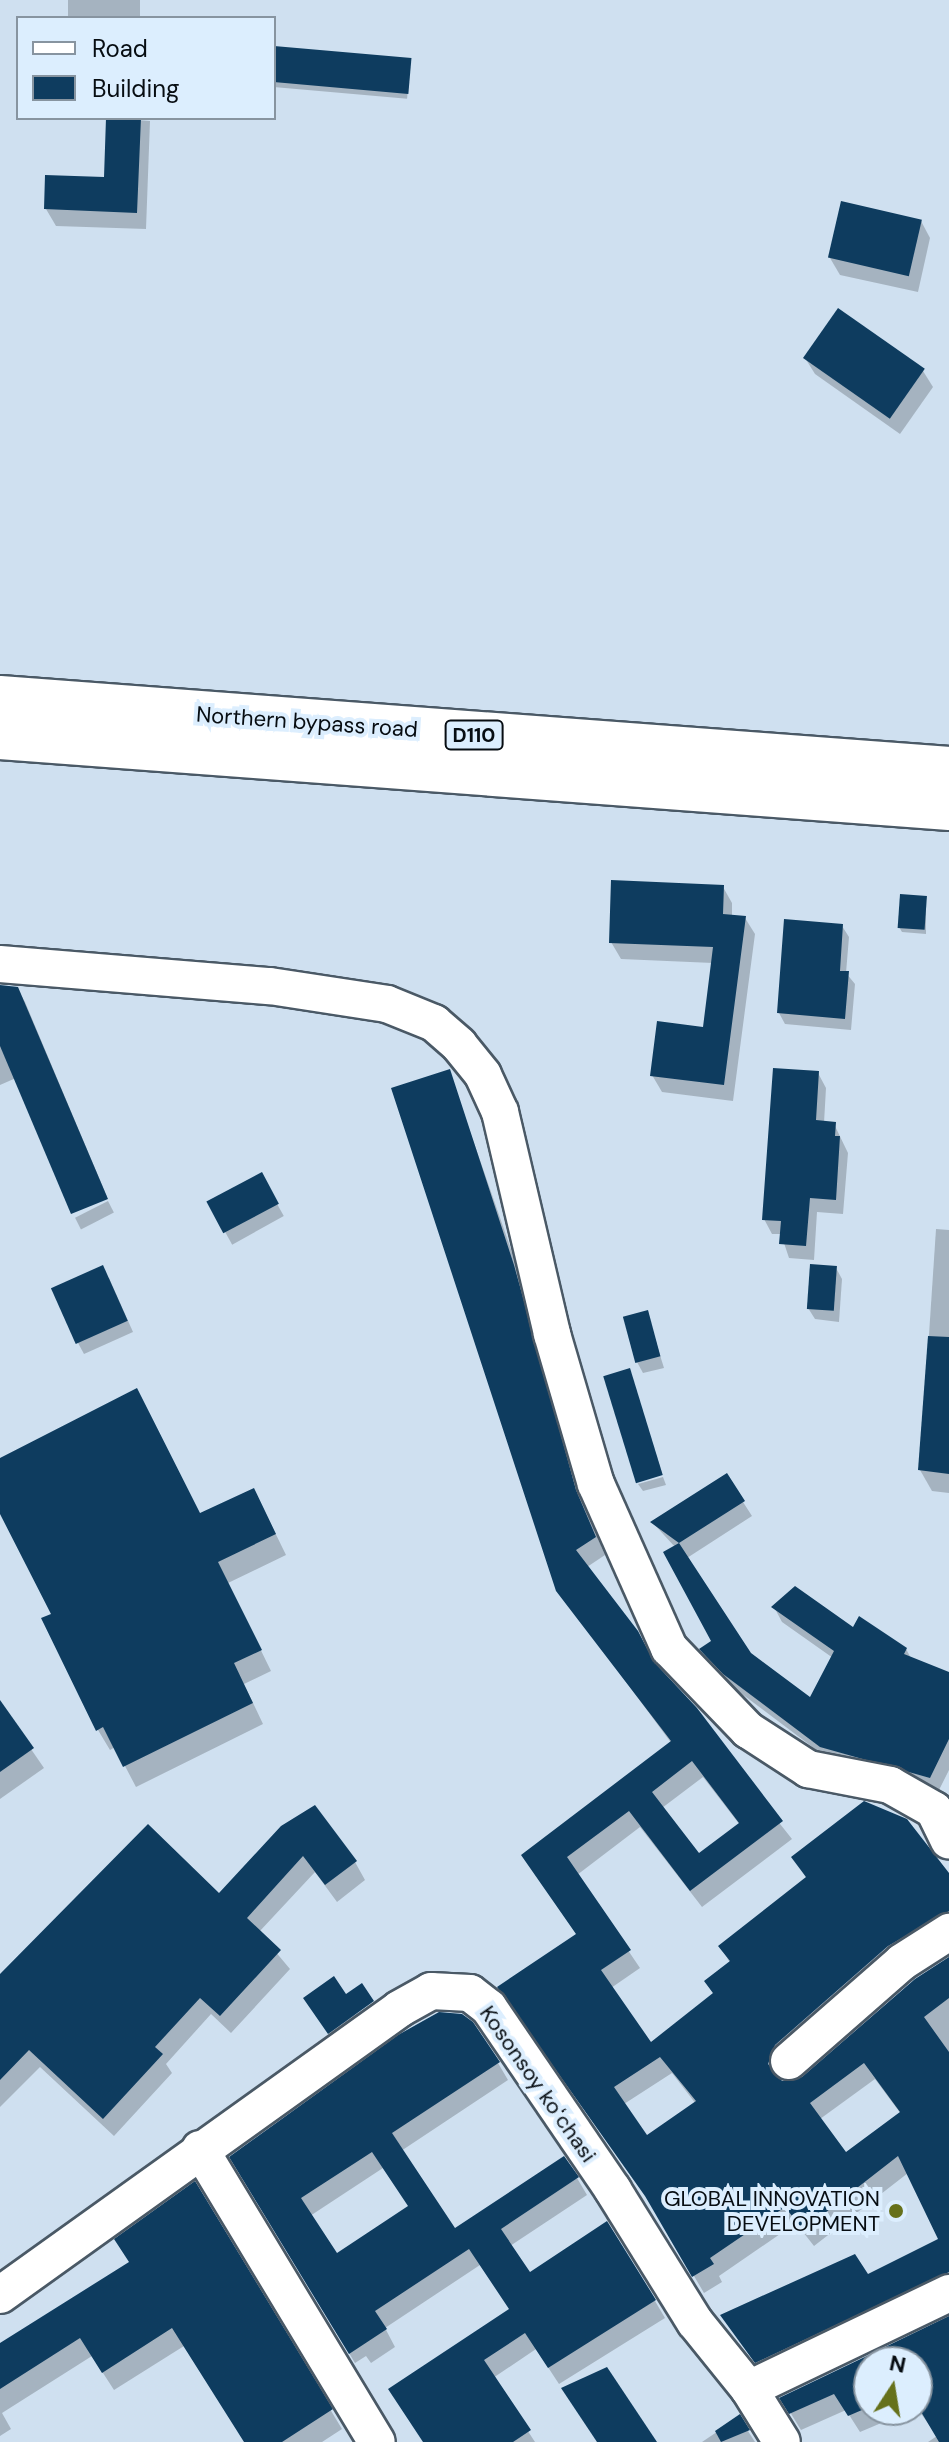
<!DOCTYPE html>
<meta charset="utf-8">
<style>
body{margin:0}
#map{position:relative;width:949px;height:2442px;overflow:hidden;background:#cfe0f0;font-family:"DM Sans",sans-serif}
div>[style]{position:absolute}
.shadow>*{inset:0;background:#0003;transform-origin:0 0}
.building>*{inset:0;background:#0e3c5f;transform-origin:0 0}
.roads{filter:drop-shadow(2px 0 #4a5966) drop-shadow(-2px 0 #4a5966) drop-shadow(0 2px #4a5966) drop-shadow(0 -2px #4a5966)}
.street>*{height:36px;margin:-18px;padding:0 18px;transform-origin:18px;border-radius:18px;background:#fff}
.primary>*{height:44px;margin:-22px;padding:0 22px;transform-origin:22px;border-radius:22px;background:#fff}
.dots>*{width:22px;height:22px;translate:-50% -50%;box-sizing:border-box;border:4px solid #dceefe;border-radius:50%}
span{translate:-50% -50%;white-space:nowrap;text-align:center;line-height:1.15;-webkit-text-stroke:8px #dceefe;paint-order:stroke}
.shield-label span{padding:2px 6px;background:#dceefe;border:2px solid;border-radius:6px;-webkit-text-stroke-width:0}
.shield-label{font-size:20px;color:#070d12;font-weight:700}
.street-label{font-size:22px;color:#070d12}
.poi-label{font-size:22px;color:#070d12}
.right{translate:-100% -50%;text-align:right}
.legend{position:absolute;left:16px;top:16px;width:260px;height:104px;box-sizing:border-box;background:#dceefe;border:2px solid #8794a0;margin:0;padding:10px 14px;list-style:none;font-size:24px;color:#070d12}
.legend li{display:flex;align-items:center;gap:16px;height:40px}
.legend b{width:40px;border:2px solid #8794a0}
.north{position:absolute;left:853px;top:2346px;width:80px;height:80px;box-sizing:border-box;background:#dceefe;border:2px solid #8794a0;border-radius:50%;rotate:12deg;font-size:22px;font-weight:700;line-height:32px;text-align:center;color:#070d12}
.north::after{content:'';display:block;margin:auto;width:28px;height:36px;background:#66711b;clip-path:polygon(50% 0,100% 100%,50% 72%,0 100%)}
</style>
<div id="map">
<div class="shadow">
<i style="left:68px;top:0;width:72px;height:18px"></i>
<i style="left:274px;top:48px;width:137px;height:39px;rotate:5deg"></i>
<i style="clip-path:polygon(108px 118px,150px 121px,146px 229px,56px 226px,46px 209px,106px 179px)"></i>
<i style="clip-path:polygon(921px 221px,930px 238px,918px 292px,840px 275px,830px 258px)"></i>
<i style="clip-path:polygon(805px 358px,923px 371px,933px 387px,900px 434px,815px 374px)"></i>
<i style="clip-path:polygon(723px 887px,732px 903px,732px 916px,745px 918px,755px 934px,733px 1101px,662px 1092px,652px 1075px,704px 1029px,713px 963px,621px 959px,611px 942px)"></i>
<i style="clip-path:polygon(926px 898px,926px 934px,902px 932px,899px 927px)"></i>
<i style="clip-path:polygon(842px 926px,849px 937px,846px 973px,855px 984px,851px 1030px,785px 1024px,779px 1013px)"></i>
<i style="clip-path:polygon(17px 988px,25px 1002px,107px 1197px,16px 1078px,0 1085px,0 989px)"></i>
<i style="clip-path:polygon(evenodd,449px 1071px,523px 1284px,585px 1509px,605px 1555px,587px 1567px,655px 1667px,792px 1839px,702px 1907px,640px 1827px,577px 1875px,640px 1968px,611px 1988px,650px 2045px,714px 1995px,706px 1982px,730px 1963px,721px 1947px,807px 1879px,794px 1858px,949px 1877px,949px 1933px,778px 2073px,783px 2083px,804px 2079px,949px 1959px,949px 2292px,766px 2379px,723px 2316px,867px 2276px,941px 2240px,908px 2173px,814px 2246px,796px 2223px,719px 2276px,722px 2282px,704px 2293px,657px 2213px,499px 1988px,577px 1935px,523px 1856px,672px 1744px,558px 1590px,449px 1071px,703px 1777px,740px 1825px,699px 1856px,662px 1808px,703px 1777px,449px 1071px,672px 2073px,696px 2104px,646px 2138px,624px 2104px,672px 2073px,449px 1071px,875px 2079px,901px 2114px,846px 2154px,820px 2119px,875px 2079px)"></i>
<i style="clip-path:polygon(818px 1073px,826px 1088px,824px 1123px,834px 1124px,848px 1153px,843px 1214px,817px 1212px,814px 1260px,789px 1258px,781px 1234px,772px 1234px,764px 1219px)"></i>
<i style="left:261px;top:1175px;width:47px;height:59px;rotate:61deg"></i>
<i style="left:108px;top:1201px;width:13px;height:37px;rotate:63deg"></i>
<i style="clip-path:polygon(936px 1229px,949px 1230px,949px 1493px,932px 1491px,920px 1470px)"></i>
<i style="clip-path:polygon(836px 1268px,842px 1279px,839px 1322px,815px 1319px,808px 1308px)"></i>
<i style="clip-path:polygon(109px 1278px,133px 1332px,84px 1354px,78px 1343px)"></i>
<i style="clip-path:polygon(647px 1313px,664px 1368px,643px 1373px,637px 1362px)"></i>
<i style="clip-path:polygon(629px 1370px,662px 1473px,637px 1480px)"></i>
<i style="clip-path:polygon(0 1460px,201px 1515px,264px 1510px,286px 1555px,228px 1583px,271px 1671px,244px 1684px,263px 1724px,136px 1787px,115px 1747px,110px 1750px,98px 1730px,53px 1615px,0 1509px)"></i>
<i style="clip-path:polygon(663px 1477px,666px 1485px,643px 1491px,638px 1484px)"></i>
<i style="clip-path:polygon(743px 1502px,752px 1516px,687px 1558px,750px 1654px,810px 1700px,833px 1658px,782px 1622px,774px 1607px,854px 1630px,906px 1649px,912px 1660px,949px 1674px,949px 1770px,938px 1792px,831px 1761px,734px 1688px,710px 1664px,702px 1650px,714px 1642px,675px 1547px,653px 1523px)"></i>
<i style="clip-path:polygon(0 1704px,44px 1768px,0 1799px)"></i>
<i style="clip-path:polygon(283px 1827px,355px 1862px,365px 1880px,337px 1902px,315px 1872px,259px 1932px,290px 1969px,231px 2033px,211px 2014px,166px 2064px,172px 2073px,114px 2136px,40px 2067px,0 2107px,0 1977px,219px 1896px)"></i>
<i style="left:374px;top:2004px;width:10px;height:54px;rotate:61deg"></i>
<i style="clip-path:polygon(evenodd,498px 2063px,508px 2080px,401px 2151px,455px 2231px,577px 2178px,587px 2195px,510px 2246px,529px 2275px,655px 2301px,665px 2318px,559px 2384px,536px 2349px,493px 2378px,535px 2442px,424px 2442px,511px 2310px,480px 2265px,385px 2328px,395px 2347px,371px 2363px,366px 2356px,355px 2363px,232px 2157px,498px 2063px,383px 2168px,410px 2207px,337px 2256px,310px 2216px,383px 2168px)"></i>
<i style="clip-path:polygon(194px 2184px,342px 2429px,322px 2442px,245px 2442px,184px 2346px,114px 2390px,92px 2356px,2px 2413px,11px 2429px,0 2436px,0 2346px,131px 2264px)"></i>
<i style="clip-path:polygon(949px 2319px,949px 2442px,928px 2442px,937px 2436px,917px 2408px,917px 2362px,869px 2362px,869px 2410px,912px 2410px,860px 2432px,846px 2410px,801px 2430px,782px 2399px)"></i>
<i style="clip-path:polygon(739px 2417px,755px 2442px,702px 2442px)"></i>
</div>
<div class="building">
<i style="left:274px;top:46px;width:138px;height:36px;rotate:5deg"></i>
<i style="clip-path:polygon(106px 118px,141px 118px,137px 213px,44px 209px,45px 175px,104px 177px)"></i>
<i style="left:841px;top:201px;width:83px;height:58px;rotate:13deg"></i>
<i style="left:838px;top:308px;width:106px;height:61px;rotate:35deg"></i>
<i style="clip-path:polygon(611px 880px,724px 885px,723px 914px,746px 916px,724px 1085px,650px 1076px,657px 1021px,703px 1027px,713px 947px,609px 943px)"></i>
<i style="left:900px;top:894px;width:27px;height:34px;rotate:4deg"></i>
<i style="clip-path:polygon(784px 919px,843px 924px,840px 971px,849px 971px,845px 1019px,777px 1013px)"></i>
<i style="clip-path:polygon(0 985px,18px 987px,108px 1199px,71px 1214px,0 1046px)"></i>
<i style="clip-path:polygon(773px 1068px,819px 1071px,816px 1120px,836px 1122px,835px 1136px,840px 1136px,836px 1200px,810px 1198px,806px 1246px,779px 1244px,781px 1221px,762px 1220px)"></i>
<i style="clip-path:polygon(evenodd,450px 1069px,514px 1265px,576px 1490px,596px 1537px,576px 1550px,638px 1631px,654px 1662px,697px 1708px,783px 1821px,690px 1891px,629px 1811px,567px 1857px,631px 1950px,601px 1970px,651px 2042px,713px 1993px,704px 1981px,730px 1961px,718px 1946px,806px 1877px,791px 1857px,864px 1801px,907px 1819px,949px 1873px,949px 1911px,888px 1946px,775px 2045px,768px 2064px,782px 2081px,802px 2077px,915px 1979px,949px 1957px,949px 1998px,924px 2017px,949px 2052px,949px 2272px,755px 2363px,720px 2315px,855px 2254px,868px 2274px,938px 2239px,898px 2156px,803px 2230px,785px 2207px,710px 2258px,714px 2264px,692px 2277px,645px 2196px,497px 1987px,576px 1934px,521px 1855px,671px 1741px,556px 1591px,391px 1088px,450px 1069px,692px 1761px,739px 1823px,699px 1853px,652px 1792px,692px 1761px,450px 1069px,660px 2057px,696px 2101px,647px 2135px,614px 2087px,660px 2057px,450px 1069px,864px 2063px,900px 2112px,846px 2152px,810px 2103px,864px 2063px)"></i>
<i style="left:262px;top:1172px;width:36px;height:63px;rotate:62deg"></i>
<i style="left:810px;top:1264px;width:27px;height:45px;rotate:4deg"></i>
<i style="left:103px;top:1265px;width:61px;height:57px;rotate:66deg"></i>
<i style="left:648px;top:1310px;width:48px;height:26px;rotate:75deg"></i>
<i style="clip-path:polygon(928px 1336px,949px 1337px,949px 1474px,918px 1470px)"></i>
<i style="left:630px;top:1368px;width:112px;height:28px;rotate:73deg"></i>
<i style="clip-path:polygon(137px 1388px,200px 1513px,254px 1488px,276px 1534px,218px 1562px,262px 1650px,234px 1663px,253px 1703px,123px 1767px,103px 1727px,96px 1731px,41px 1618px,51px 1614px,0 1514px,0 1458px)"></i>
<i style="clip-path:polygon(727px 1473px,745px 1501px,679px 1543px,751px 1653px,810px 1697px,834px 1651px,771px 1607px,795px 1586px,853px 1627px,859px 1616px,907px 1648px,904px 1654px,949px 1672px,949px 1739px,930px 1778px,820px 1747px,723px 1674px,699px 1649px,711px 1641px,663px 1552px,679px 1543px,650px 1522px)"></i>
<i style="clip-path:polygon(0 1700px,34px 1748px,0 1772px)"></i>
<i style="clip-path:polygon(315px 1805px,357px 1861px,325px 1885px,303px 1856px,247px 1918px,281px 1950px,220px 2016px,200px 1998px,155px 2047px,163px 2054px,103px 2119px,29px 2050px,0 2080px,0 1974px,148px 1824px,219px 1893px,281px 1826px)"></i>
<i style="clip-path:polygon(334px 1976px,346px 1994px,362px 1983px,374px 2001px,328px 2034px,303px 1998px)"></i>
<i style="clip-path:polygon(evenodd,439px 2012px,462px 2014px,473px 2022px,500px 2062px,392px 2133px,455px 2228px,564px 2156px,579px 2177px,501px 2229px,530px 2272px,607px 2221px,656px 2300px,548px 2368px,525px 2333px,484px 2360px,531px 2430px,513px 2442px,423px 2442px,388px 2389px,509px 2309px,469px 2249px,375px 2311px,387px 2329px,349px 2354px,229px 2157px,398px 2035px,439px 2012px,372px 2152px,408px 2206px,337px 2253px,301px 2198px,372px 2152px)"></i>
<i style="clip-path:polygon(195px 2181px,333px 2409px,282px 2442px,244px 2442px,172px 2328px,102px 2373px,80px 2338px,0 2389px,0 2343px,129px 2262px,114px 2239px)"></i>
<i style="clip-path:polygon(949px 2316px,949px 2442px,939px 2442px,917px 2405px,917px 2362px,891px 2362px,883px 2348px)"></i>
<i style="clip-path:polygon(869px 2355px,869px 2407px,848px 2416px,834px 2394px,789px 2414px,779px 2398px)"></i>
<i style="clip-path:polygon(607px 2367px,657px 2442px,597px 2442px,561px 2388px)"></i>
<i style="clip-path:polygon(740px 2414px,750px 2430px,721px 2442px,715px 2431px)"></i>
</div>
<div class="roads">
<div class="street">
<i style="left:0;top:964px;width:271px;rotate:4.7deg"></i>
<i style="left:270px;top:986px;width:118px;rotate:8.7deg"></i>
<i style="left:387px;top:1004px;width:51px;rotate:22deg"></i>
<i style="left:434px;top:1023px;width:33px;rotate:41deg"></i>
<i style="left:459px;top:1045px;width:38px;rotate:51deg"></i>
<i style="left:483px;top:1075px;width:41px;rotate:65.3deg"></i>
<i style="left:500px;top:1112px;width:228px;rotate:76.8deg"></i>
<i style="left:552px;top:1334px;width:156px;rotate:73.7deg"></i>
<i style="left:596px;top:1484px;width:180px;rotate:66deg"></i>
<i style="left:669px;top:1648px;width:114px;rotate:46.1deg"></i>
<i style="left:748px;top:1730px;width:72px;rotate:33deg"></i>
<i style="left:808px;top:1769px;width:84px;rotate:11deg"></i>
<i style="left:890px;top:1785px;width:51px;rotate:29.6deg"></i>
<i style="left:934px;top:1810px;width:34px;rotate:64deg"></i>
<i style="left:789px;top:2061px;width:150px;rotate:-41.2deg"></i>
<i style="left:902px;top:1962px;width:56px;rotate:-32.6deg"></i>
<i style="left:200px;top:2149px;width:342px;rotate:58.9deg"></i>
<i style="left:0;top:2295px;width:491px;rotate:-35.6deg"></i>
<i style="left:399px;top:2009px;width:37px;rotate:-29deg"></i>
<i style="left:431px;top:1991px;width:39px;rotate:3deg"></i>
<i style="left:470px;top:1993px;width:24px;rotate:38deg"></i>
<i style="left:489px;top:2008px;width:220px;rotate:55.7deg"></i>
<i style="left:613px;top:2190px;width:155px;rotate:58.2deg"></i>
<i style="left:695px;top:2322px;width:86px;rotate:51.1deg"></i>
<i style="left:749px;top:2389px;width:62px;rotate:58.1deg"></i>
<i style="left:749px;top:2389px;width:222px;rotate:-25.6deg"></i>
</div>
<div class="primary">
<i style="left:0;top:698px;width:952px;rotate:4.28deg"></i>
<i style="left:0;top:737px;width:952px;rotate:4.28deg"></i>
</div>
</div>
<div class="dots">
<i style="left:896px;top:2211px;background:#66711b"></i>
</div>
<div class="shield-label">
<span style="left:474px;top:735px">D110</span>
</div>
<div class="street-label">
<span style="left:307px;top:722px;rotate:4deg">Northern bypass road</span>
<span style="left:538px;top:2084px;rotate:55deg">Kosonsoy koʻchasi</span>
</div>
<div class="poi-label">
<span class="right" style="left:880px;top:2211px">GLOBAL INNOVATION<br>DEVELOPMENT</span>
</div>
<ul class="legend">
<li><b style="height:10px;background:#fff"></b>Road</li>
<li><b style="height:22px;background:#0e3c5f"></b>Building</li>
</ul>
<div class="north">N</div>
</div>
